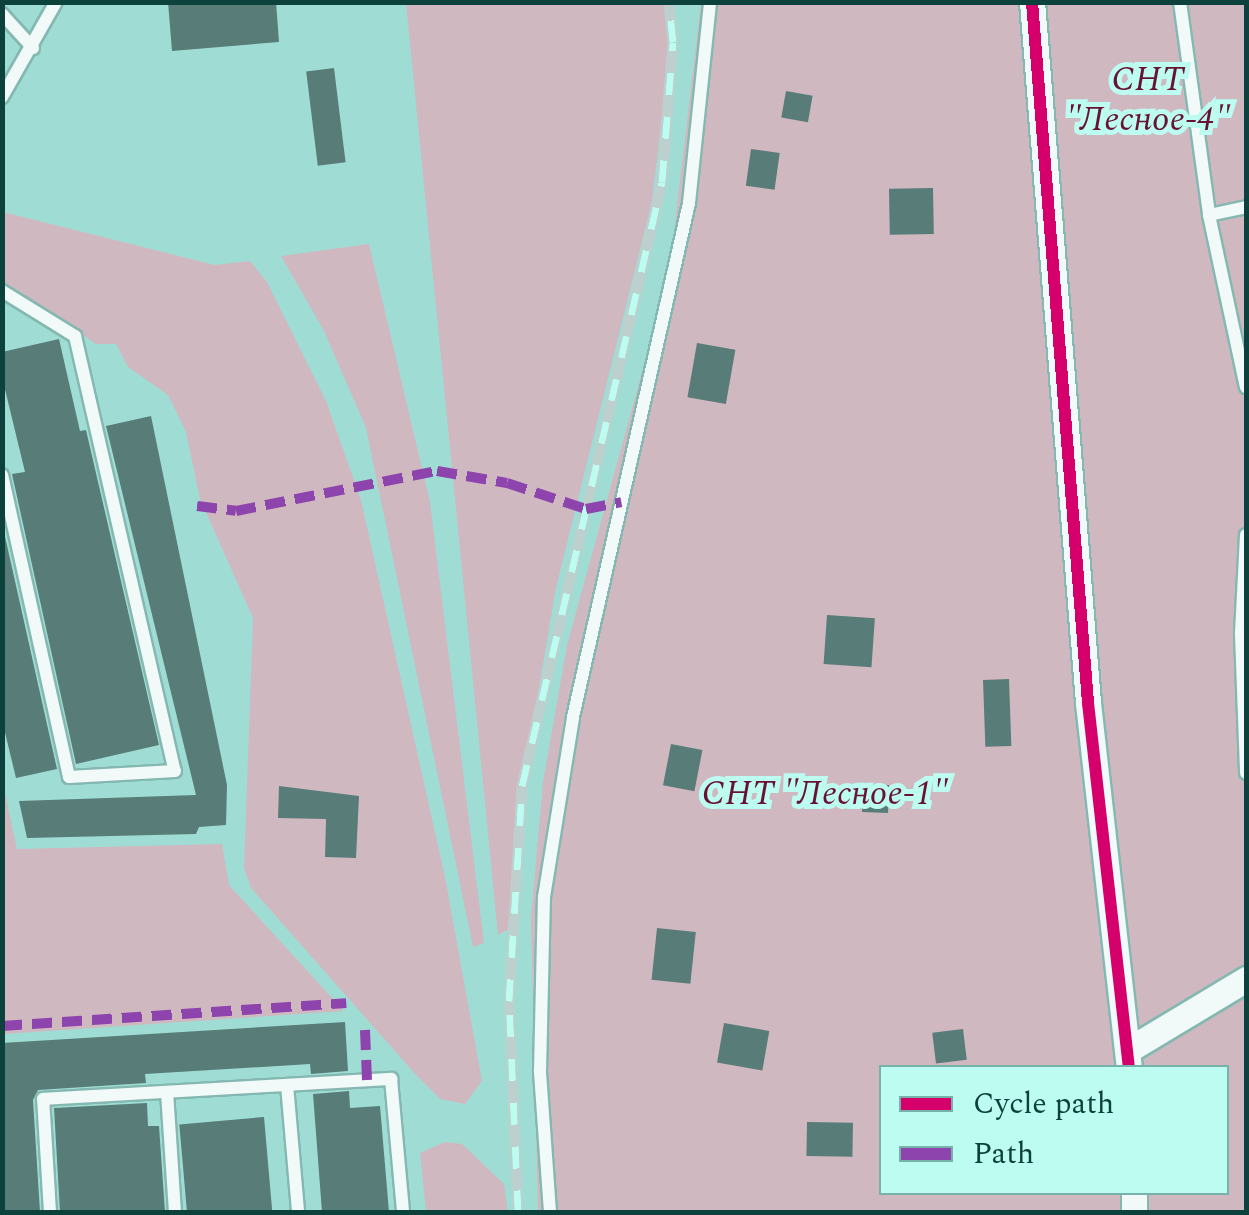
<!DOCTYPE html>
<meta charset="utf-8">
<style>
body{margin:0}
#map{position:relative;width:1249px;height:1215px;overflow:hidden;background:#9fddd4;font-family:Spectral,serif}
div>[style]{position:absolute}
.green>*{inset:0;background:#d0b8c1}
.building>*{inset:0;background:#587c77;transform-origin:0 0}
.roads{filter:drop-shadow(2px 0 #84b8b0) drop-shadow(-2px 0 #84b8b0) drop-shadow(0 2px #84b8b0) drop-shadow(0 -2px #84b8b0)}
.service>*{height:12px;margin:-6px;padding:0 6px;transform-origin:6px;border-radius:6px;background:#f1faf9}
.minor>*{height:25px;margin:-12.5px;padding:0 12.5px;transform-origin:12.5px;border-radius:12.5px;background:#f1faf9}
.rail>*{height:11px;margin-top:-5.5px;transform-origin:0;background:repeating-linear-gradient(90deg,#bcfcf1 0 22px,#bdd0ce 0 44px);box-sizing:border-box;border-block:2px solid #bdd0ce}
.quiet>*{height:10px;margin-top:-5px;transform-origin:0;background:repeating-linear-gradient(90deg,#8e44ad 0 20px,transparent 0 30px)}
.cycleway>*{height:12px;margin:-6px;padding:0 6px;transform-origin:6px;border-radius:6px;background:#d6006c}
span{translate:-50% -50%;white-space:nowrap;text-align:center;line-height:1.15;-webkit-text-stroke:10px #bcfcf1;paint-order:stroke}
.park-label{font-size:35px;color:#681132;font-style:italic}
.frame{position:absolute;inset:0;border:5px solid #0d423c;pointer-events:none}
.legend{position:absolute;left:879px;top:1065px;width:350px;height:130px;box-sizing:border-box;background:#bcfcf1;border:2px solid #76b2a9;margin:0;padding:12px 18px;list-style:none;font-size:30px;color:#0d423c}
.legend li{display:flex;align-items:center;gap:20px;height:50px}
.legend b{width:50px;border:2px solid #76b2a9}
</style>
<div id="map">
<div class="green">
<i style="clip-path:polygon(406px 3px,664px 3px,670px 51px,652px 201px,556px 588px,524px 776px,512px 927px,498px 935px)"></i>
<i style="clip-path:polygon(evenodd,701px 3px,1246px 3px,1246px 1212px,538px 1212px,531px 918px,543px 782px,567px 645px,669px 274px,701px 3px,882px 1068px,1226px 1068px,1226px 1192px,882px 1192px,882px 1068px)"></i>
<i style="clip-path:polygon(3px 212px,215px 265px,250px 261px,267px 282px,326px 401px,361px 500px,445px 877px,482px 1081px,465px 1104px,440px 1099px,416px 1075px,251px 888px,244px 868px,253px 618px,200px 499px,186px 432px,168px 395px,128px 367px,116px 344px,96px 344px,3px 282px)"></i>
<i style="clip-path:polygon(369px 244px,430px 502px,484px 943px,473px 947px,366px 428px,324px 331px,281px 256px)"></i>
<i style="clip-path:polygon(3px 784px,17px 849px,222px 844px,229px 885px,344px 1011px,3px 1034px)"></i>
<i style="clip-path:polygon(445px 1142px,462px 1144px,504px 1184px,508px 1212px,426px 1212px,420px 1153px)"></i>
</div>
<div class="building">
<i style="clip-path:polygon(168px 2px,276px 2px,279px 42px,172px 51px)"></i>
<i style="left:334px;top:68px;width:95px;height:28px;rotate:83deg"></i>
<i style="left:786px;top:91px;width:27px;height:27px;rotate:10deg"></i>
<i style="left:751px;top:149px;width:29px;height:37px;rotate:8deg"></i>
<i style="left:933px;top:188px;width:46px;height:44px;rotate:89deg"></i>
<i style="clip-path:polygon(59px 339px,80px 431px,86px 430px,159px 745px,76px 764px,12px 474px,25px 472px,2px 377px,2px 352px)"></i>
<i style="left:697px;top:343px;width:39px;height:55px;rotate:10deg"></i>
<i style="clip-path:polygon(151px 416px,227px 785px,226px 825px,199px 827px,196px 834px,27px 838px,19px 801px,196px 795px,106px 426px)"></i>
<i style="clip-path:polygon(2px 523px,57px 769px,16px 778px,2px 720px)"></i>
<i style="left:827px;top:615px;width:48px;height:49px;rotate:4deg"></i>
<i style="left:1009px;top:679px;width:67px;height:26px;rotate:88deg"></i>
<i style="left:671px;top:744px;width:32px;height:42px;rotate:11deg"></i>
<i style="left:863px;top:784px;width:26px;height:28px;rotate:2deg"></i>
<i style="clip-path:polygon(279px 786px,359px 796px,356px 858px,325px 857px,326px 819px,278px 818px)"></i>
<i style="left:657px;top:928px;width:39px;height:52px;rotate:6deg"></i>
<i style="clip-path:polygon(345px 1022px,348px 1071px,311px 1074px,310px 1064px,145px 1074px,146px 1083px,38px 1090px,33px 1100px,40px 1212px,2px 1212px,2px 1043px)"></i>
<i style="left:724px;top:1023px;width:46px;height:40px;rotate:10deg"></i>
<i style="left:963px;top:1029px;width:31px;height:31px;rotate:83deg"></i>
<i style="clip-path:polygon(349px 1091px,350px 1108px,380px 1106px,389px 1212px,322px 1212px,313px 1094px)"></i>
<i style="clip-path:polygon(147px 1103px,148px 1126px,159px 1126px,165px 1212px,60px 1212px,54px 1108px)"></i>
<i style="left:264px;top:1117px;width:95px;height:85px;rotate:85deg"></i>
<i style="left:807px;top:1122px;width:46px;height:34px;rotate:1deg"></i>
</div>
<div class="roads">
<div class="service">
<i style="left:1180px;top:2px;width:215px;rotate:82.2deg"></i>
<i style="left:1209px;top:215px;width:176px;rotate:77.9deg"></i>
<i style="left:2px;top:14px;width:46px;rotate:47.6deg"></i>
<i style="left:2px;top:97px;width:109px;rotate:-60.4deg"></i>
<i style="left:1209px;top:215px;width:38px;rotate:-12deg"></i>
<i style="left:2px;top:291px;width:86px;rotate:31.7deg"></i>
<i style="left:75px;top:336px;width:446px;rotate:77.1deg"></i>
<i style="left:175px;top:771px;width:106px;rotate:176.8deg"></i>
<i style="left:69px;top:777px;width:309px;rotate:-102.5deg"></i>
<i style="left:1246px;top:535px;width:99px;rotate:92.9deg"></i>
<i style="left:1241px;top:634px;width:139px;rotate:87.9deg"></i>
<i style="left:287px;top:1085px;width:127px;rotate:85deg"></i>
<i style="left:167px;top:1092px;width:120px;rotate:86.2deg"></i>
<i style="left:50px;top:1212px;width:113px;rotate:-93.5deg"></i>
<i style="left:43px;top:1099px;width:349px;rotate:-3.3deg"></i>
<i style="left:391px;top:1079px;width:134px;rotate:84.8deg"></i>
<i style="left:550px;top:1212px;width:141px;rotate:-94.1deg"></i>
<i style="left:540px;top:1071px;width:174px;rotate:-88.7deg"></i>
<i style="left:544px;top:897px;width:182px;rotate:-80.8deg"></i>
<i style="left:573px;top:717px;width:527px;rotate:-77.28deg"></i>
<i style="left:689px;top:203px;width:202px;rotate:-84deg"></i>
</div>
<div class="minor">
<i style="left:1032px;top:2px;width:703px;rotate:85.43deg"></i>
<i style="left:1088px;top:703px;width:367px;rotate:83.6deg"></i>
<i style="left:1128px;top:1050px;width:138px;rotate:-31deg"></i>
<i style="left:1134px;top:1192px;width:20px;rotate:90deg"></i>
</div>
</div>
<div class="rail">
<i style="left:518px;top:1212px;width:211px;rotate:-92.4deg"></i>
<i style="left:509px;top:1001px;width:215px;rotate:-86.5deg"></i>
<i style="left:522px;top:786px;width:620px;rotate:-76.95deg"></i>
<i style="left:662px;top:182px;width:140px;rotate:-85.5deg"></i>
<i style="left:673px;top:42px;width:40px;rotate:-95.7deg"></i>
</div>
<div class="quiet">
<i style="left:197px;top:506px;width:39px;rotate:7deg"></i>
<i style="left:236px;top:511px;width:205px;rotate:-11.3deg"></i>
<i style="left:437px;top:471px;width:71px;rotate:9.7deg"></i>
<i style="left:507px;top:483px;width:83px;rotate:18.2deg"></i>
<i style="left:586px;top:509px;width:36px;rotate:-11deg"></i>
<i style="left:2px;top:1026px;width:345px;rotate:-3.8deg"></i>
<i style="left:365px;top:1030px;width:50px;rotate:87.7deg"></i>
</div>
<div class="cycleway">
<i style="left:1032px;top:2px;width:703px;rotate:85.43deg"></i>
<i style="left:1088px;top:703px;width:367px;rotate:83.6deg"></i>
</div>
<div class="park-label">
<span style="left:1148px;top:100px">СНТ<br>"Лесное-4"</span>
<span style="left:825px;top:794px">СНТ "Лесное-1"</span>
</div>
<div class="frame"></div>
<ul class="legend">
<li><b style="height:12px;background:#d6006c"></b>Cycle path</li>
<li><b style="height:12px;background:#8e44ad"></b>Path</li>
</ul>
</div>
